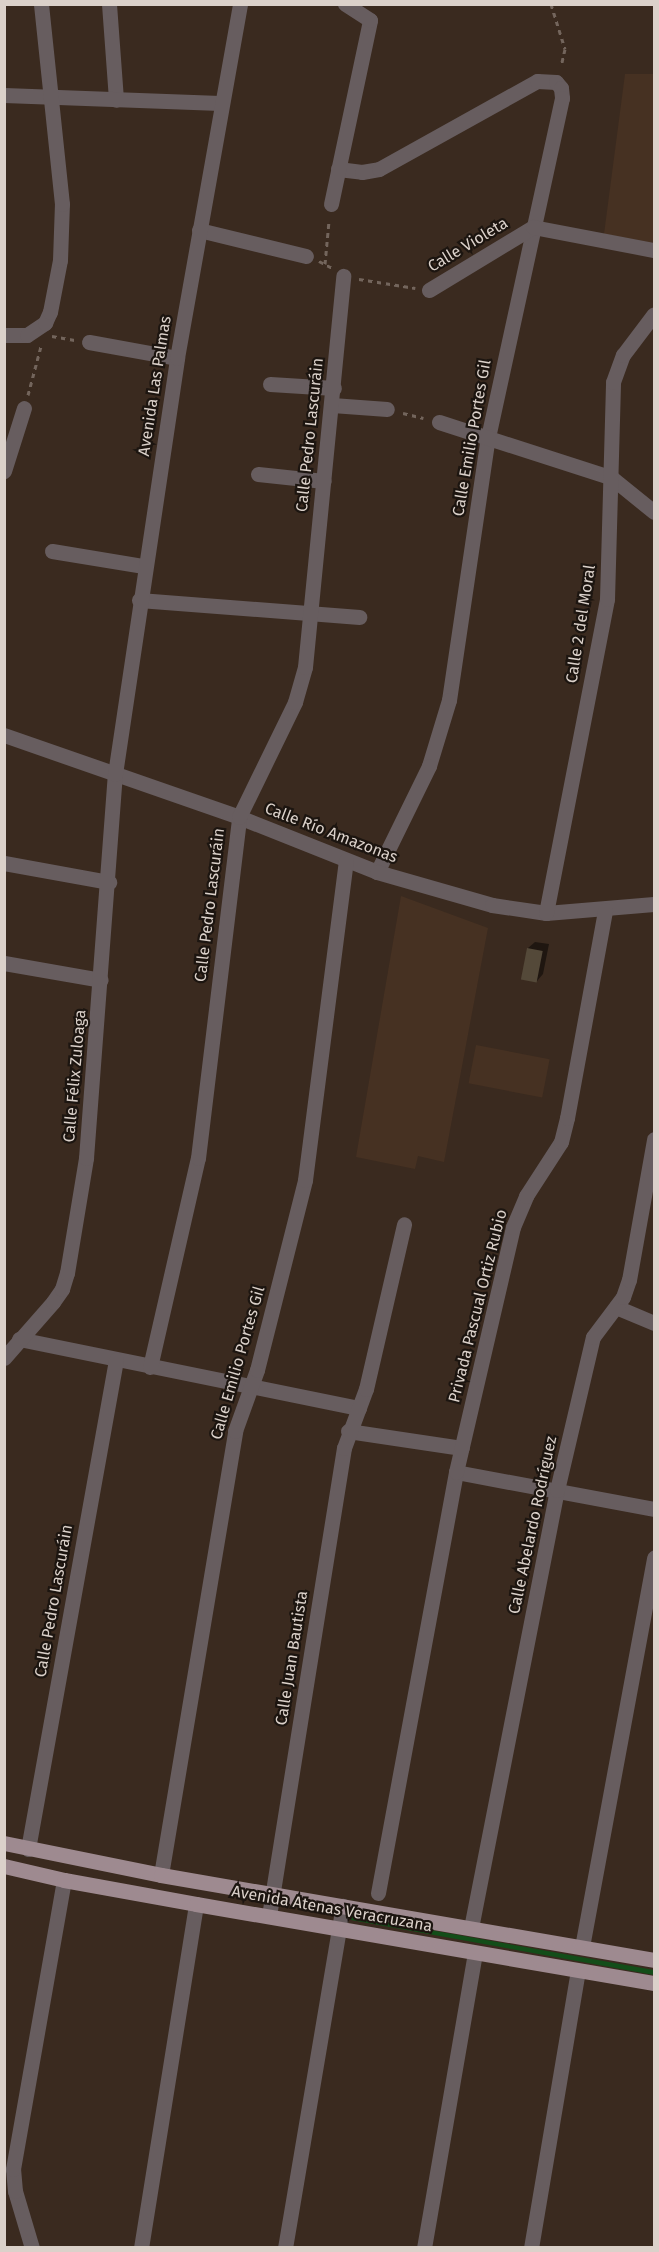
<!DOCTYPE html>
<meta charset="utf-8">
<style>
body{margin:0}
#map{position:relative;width:659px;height:2252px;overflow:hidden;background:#3a2a1f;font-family:"Fira Sans",sans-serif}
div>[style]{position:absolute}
.built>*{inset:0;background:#463122;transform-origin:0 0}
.green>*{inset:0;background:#134d19}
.shadow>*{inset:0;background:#0007}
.building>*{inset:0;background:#544939;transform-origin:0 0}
.path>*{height:3px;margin-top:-1.5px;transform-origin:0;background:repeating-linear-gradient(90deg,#73655c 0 4.5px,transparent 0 9px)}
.minor>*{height:15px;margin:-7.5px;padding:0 7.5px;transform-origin:7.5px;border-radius:7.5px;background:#675d5f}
.major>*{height:15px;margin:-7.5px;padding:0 7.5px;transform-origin:7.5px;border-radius:7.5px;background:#9e8a90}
span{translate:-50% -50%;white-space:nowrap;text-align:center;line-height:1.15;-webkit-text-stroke:4.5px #1c1510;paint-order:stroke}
.street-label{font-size:16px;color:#dbd1ca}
.frame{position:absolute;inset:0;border:6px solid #dbd1ca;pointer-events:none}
</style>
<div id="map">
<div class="built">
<i style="clip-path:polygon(625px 74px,654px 74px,654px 243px,604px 234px)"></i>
<i style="clip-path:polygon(401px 896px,488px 928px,444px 1162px,418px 1156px,415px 1169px,356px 1157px)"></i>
<i style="left:476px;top:1045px;width:75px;height:39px;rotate:11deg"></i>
</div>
<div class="green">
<i style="clip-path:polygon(352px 1916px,654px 1970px,654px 1975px,351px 1920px)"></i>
</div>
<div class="shadow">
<i style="clip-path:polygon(535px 942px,549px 944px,543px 974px,537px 981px,528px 948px)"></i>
</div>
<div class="building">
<i style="left:527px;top:948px;width:16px;height:32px;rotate:11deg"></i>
</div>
<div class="path">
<i style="left:551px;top:4px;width:47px;rotate:72.7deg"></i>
<i style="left:565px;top:49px;width:17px;rotate:103deg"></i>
<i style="left:319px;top:261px;width:15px;rotate:28deg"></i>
<i style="left:325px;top:264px;width:43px;rotate:-84.7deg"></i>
<i style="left:359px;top:279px;width:57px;rotate:9.1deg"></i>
<i style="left:52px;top:336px;width:23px;rotate:10deg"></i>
<i style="left:28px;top:395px;width:51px;rotate:-75.1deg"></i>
<i style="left:403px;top:413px;width:21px;rotate:14deg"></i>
</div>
<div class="minor">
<i style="left:109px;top:4px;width:96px;rotate:85.8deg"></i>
<i style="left:4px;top:95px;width:216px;rotate:2.1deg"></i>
<i style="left:338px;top:169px;width:24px;rotate:7deg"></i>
<i style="left:362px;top:172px;width:17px;rotate:-10deg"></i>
<i style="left:379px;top:169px;width:181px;rotate:-29.1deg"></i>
<i style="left:537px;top:81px;width:19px;rotate:3deg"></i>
<i style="left:556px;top:82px;width:8px;rotate:50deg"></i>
<i style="left:561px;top:88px;width:10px;rotate:84deg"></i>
<i style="left:562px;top:98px;width:346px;rotate:102.3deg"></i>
<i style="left:488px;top:436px;width:267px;rotate:98.4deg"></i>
<i style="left:449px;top:700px;width:69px;rotate:106.9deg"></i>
<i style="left:429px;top:766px;width:118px;rotate:116.1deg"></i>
<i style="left:331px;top:204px;width:188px;rotate:-78deg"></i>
<i style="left:370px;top:20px;width:30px;rotate:-147deg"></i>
<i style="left:199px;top:230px;width:110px;rotate:13.7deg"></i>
<i style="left:429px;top:290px;width:122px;rotate:-31.2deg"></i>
<i style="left:533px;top:227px;width:123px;rotate:10.8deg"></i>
<i style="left:4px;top:335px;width:23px"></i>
<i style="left:27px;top:335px;width:22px;rotate:-34deg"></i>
<i style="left:45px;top:323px;width:12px;rotate:-66deg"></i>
<i style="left:50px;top:312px;width:53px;rotate:-79.1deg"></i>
<i style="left:60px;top:260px;width:56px;rotate:-88deg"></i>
<i style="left:62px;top:204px;width:201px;rotate:-96deg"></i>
<i style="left:89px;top:342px;width:89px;rotate:10.3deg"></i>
<i style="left:270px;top:384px;width:64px;rotate:3.6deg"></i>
<i style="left:332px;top:405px;width:55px;rotate:4.2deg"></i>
<i style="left:439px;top:422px;width:182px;rotate:17.9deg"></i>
<i style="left:612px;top:478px;width:54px;rotate:39deg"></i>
<i style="left:4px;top:471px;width:66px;rotate:-72.4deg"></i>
<i style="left:258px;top:474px;width:66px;rotate:6.1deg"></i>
<i style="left:52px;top:551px;width:93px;rotate:9.3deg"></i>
<i style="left:139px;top:600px;width:221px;rotate:4.4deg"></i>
<i style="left:4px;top:735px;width:249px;rotate:19.2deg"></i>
<i style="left:239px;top:817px;width:149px;rotate:21.7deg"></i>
<i style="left:377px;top:872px;width:120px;rotate:16deg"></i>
<i style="left:492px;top:905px;width:55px;rotate:8.4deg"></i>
<i style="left:546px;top:913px;width:108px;rotate:-4.8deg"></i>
<i style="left:4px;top:863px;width:107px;rotate:10.3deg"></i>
<i style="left:546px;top:913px;width:320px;rotate:-79deg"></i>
<i style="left:607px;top:599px;width:217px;rotate:-88.4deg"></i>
<i style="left:613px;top:382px;width:29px;rotate:-70deg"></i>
<i style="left:623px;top:355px;width:51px;rotate:-52.9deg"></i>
<i style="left:4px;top:963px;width:98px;rotate:9.9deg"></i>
<i style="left:616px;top:1307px;width:41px;rotate:22.8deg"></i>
<i style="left:19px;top:1339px;width:347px;rotate:11.5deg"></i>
<i style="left:4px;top:1358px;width:74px;rotate:-48.8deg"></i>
<i style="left:53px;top:1302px;width:16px;rotate:-55deg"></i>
<i style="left:62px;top:1289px;width:17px;rotate:-73deg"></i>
<i style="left:67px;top:1273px;width:117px;rotate:-80.6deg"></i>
<i style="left:86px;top:1158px;width:385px;rotate:-85.7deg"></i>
<i style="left:115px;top:774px;width:421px;rotate:-81.5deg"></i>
<i style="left:177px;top:358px;width:360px;rotate:-79.9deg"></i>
<i style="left:150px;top:1367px;width:214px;rotate:-77.1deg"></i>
<i style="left:198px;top:1158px;width:343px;rotate:-83.1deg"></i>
<i style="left:239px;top:817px;width:128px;rotate:-64deg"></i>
<i style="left:295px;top:702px;width:36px;rotate:-74deg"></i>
<i style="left:305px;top:667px;width:393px;rotate:-84.4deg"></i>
<i style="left:348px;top:1431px;width:115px;rotate:8.5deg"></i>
<i style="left:456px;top:1472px;width:201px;rotate:10.6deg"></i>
<i style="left:28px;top:1849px;width:497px;rotate:-79.8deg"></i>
<i style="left:161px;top:1875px;width:450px;rotate:-80.5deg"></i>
<i style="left:235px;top:1431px;width:65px;rotate:-70.2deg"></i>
<i style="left:257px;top:1370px;width:196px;rotate:-75.8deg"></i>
<i style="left:305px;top:1180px;width:322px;rotate:-82.7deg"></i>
<i style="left:378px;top:1893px;width:428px;rotate:-79.5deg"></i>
<i style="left:456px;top:1472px;width:252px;rotate:-76.9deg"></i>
<i style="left:513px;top:1227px;width:34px;rotate:-67deg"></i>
<i style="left:526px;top:1196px;width:64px;rotate:-57.1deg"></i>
<i style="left:561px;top:1142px;width:25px;rotate:-76deg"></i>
<i style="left:567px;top:1118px;width:211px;rotate:-79.6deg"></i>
<i style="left:269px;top:1916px;width:474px;rotate:-80.9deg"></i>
<i style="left:344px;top:1448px;width:63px;rotate:-69.6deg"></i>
<i style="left:366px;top:1389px;width:169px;rotate:-77deg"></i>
<i style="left:471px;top:1928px;width:446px;rotate:-78.9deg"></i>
<i style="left:557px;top:1490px;width:157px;rotate:-76.8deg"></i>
<i style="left:593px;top:1337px;width:50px;rotate:-53.1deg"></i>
<i style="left:623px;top:1297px;width:18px;rotate:-71deg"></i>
<i style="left:629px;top:1280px;width:143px;rotate:-79.9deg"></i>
<i style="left:582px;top:1947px;width:396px;rotate:-79.5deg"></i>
<i style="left:32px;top:2248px;width:59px;rotate:-106.6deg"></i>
<i style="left:15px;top:2191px;width:22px;rotate:-95deg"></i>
<i style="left:13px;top:2169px;width:293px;rotate:-80deg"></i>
<i style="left:141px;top:2248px;width:348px;rotate:-80.9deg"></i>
<i style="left:285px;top:2248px;width:347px;rotate:-80.4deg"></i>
<i style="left:424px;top:2248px;width:299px;rotate:-80.2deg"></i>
<i style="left:531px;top:2248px;width:281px;rotate:-80.4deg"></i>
</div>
<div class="major">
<i style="left:4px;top:1843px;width:160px;rotate:11.5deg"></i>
<i style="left:161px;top:1875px;width:500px;rotate:9.78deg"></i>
<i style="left:4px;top:1866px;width:62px;rotate:13.1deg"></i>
<i style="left:64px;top:1880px;width:134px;rotate:10.3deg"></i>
<i style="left:196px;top:1904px;width:465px;rotate:9.8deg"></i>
</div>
<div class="street-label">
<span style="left:468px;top:245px;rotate:-31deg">Calle Violeta</span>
<span style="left:155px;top:386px;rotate:-81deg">Avenida Las Palmas</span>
<span style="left:310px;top:435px;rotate:-84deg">Calle Pedro Lascuráin</span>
<span style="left:472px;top:438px;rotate:-80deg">Calle Emilio Portes Gil</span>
<span style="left:581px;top:624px;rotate:-81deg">Calle 2 del Moral</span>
<span style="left:331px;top:833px;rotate:21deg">Calle Río Amazonas</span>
<span style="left:210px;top:905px;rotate:-83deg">Calle Pedro Lascuráin</span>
<span style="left:75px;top:1076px;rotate:-85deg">Calle Félix Zuloaga</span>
<span style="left:478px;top:1306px;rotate:-76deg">Privada Pascual Ortiz Rubio</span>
<span style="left:238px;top:1363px;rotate:-74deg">Calle Emilio Portes Gil</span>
<span style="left:533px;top:1525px;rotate:-78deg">Calle Abelardo Rodríguez</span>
<span style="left:54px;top:1601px;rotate:-80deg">Calle Pedro Lascuráin</span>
<span style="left:292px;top:1658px;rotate:-81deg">Calle Juan Bautista</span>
<span style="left:332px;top:1909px;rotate:10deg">Avenida Atenas Veracruzana</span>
</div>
<div class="frame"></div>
</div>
